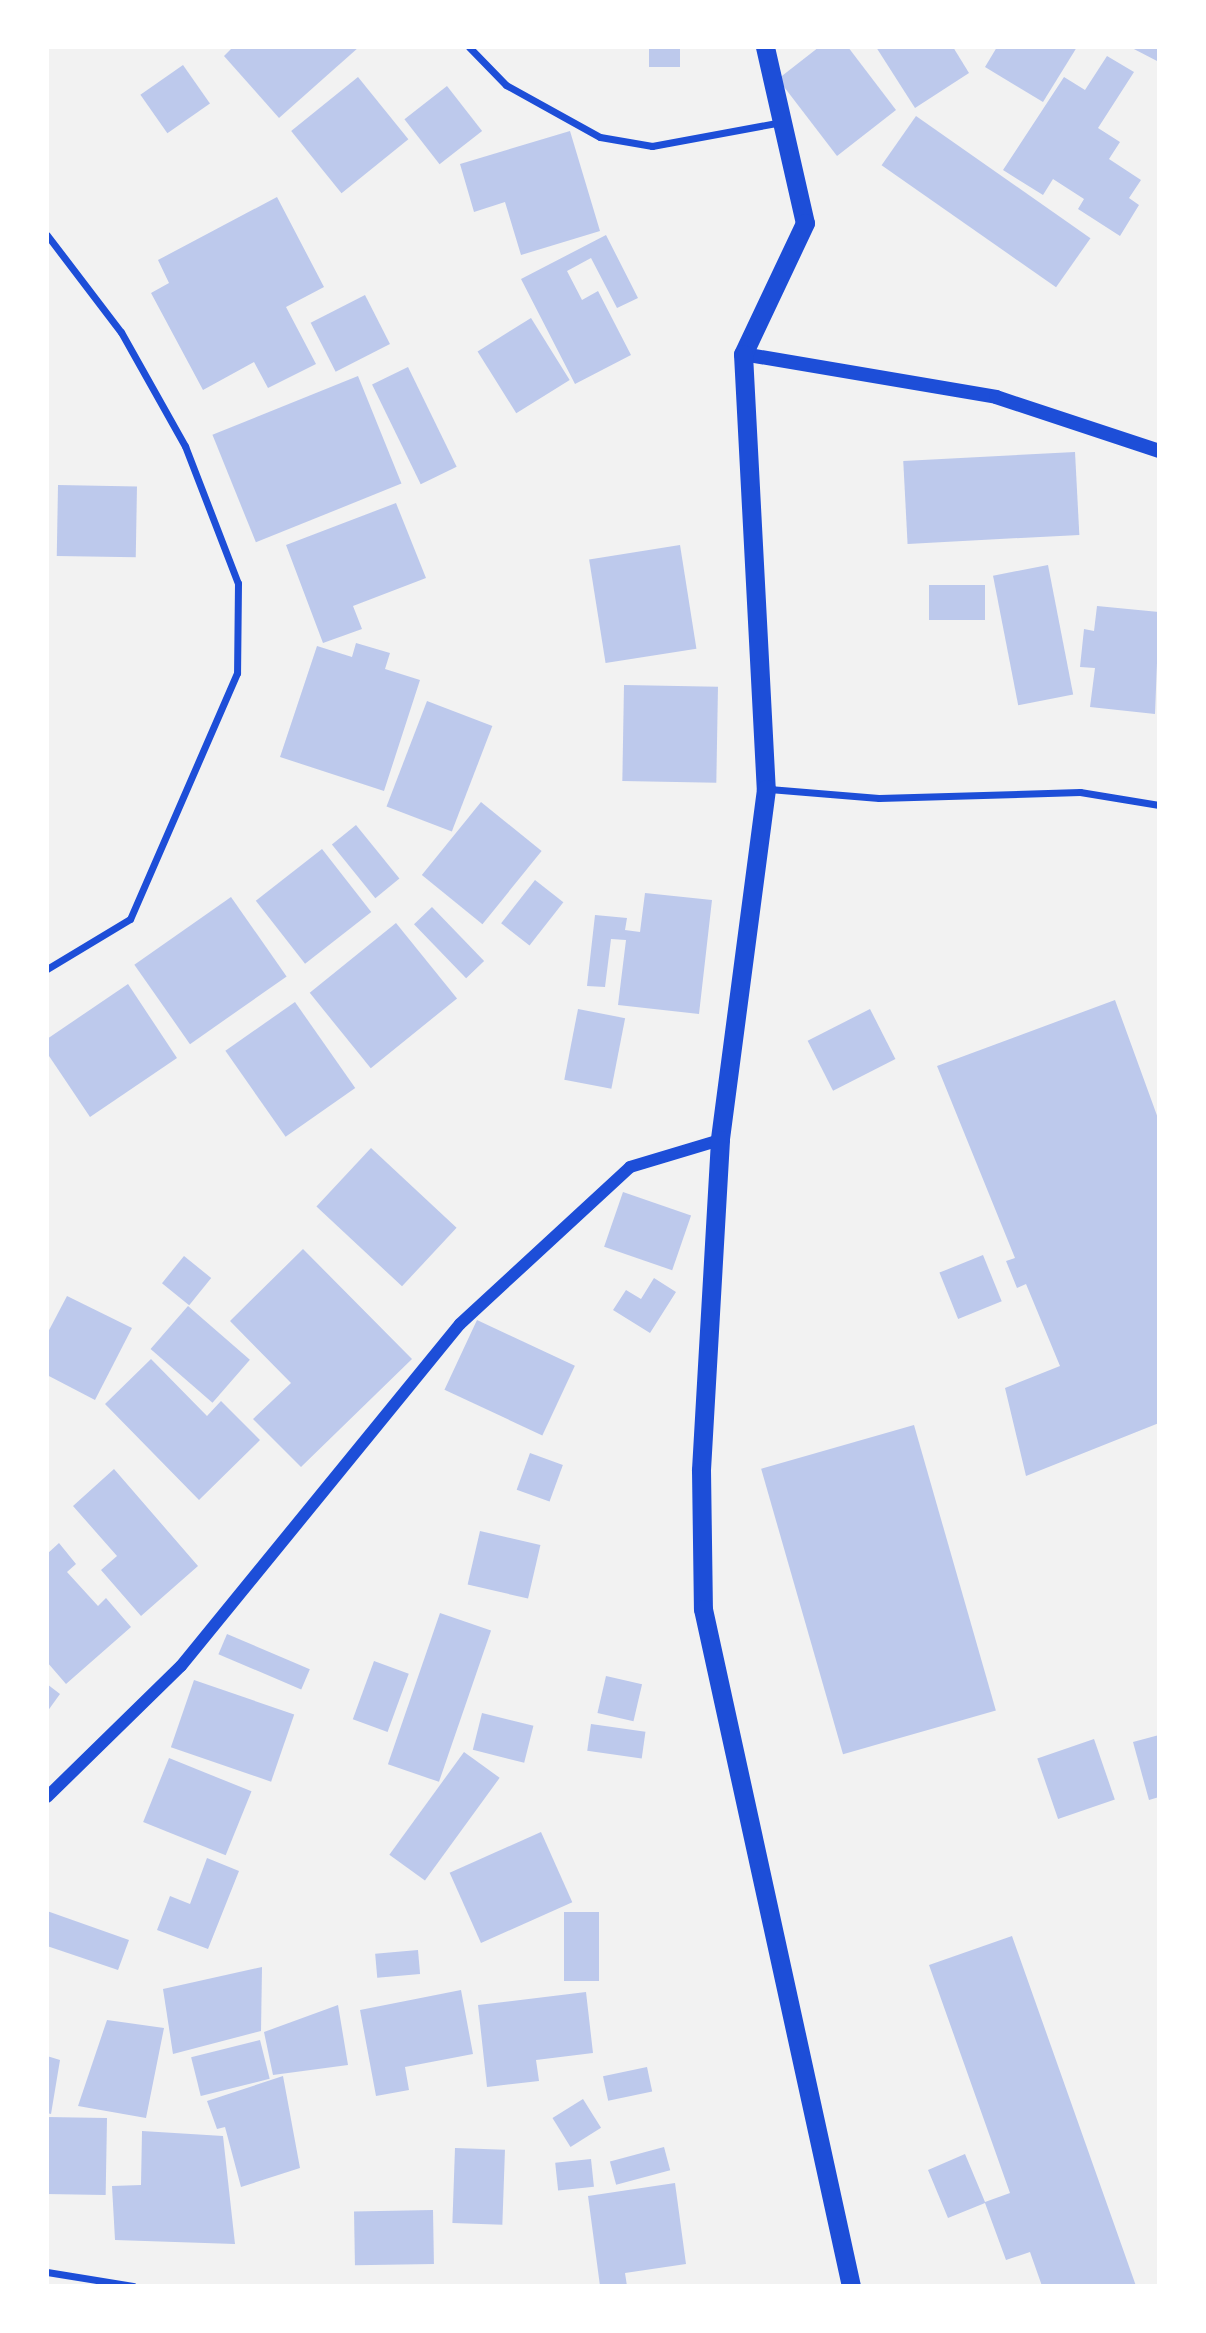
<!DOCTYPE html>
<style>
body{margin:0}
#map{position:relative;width:1206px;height:2333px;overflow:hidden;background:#f2f2f2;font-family:"Asap Condensed",sans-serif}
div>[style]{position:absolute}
.building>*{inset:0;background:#bdc9ec;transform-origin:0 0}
.minor>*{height:7px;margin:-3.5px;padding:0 3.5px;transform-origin:3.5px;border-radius:3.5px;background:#1d4ed8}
.tertiary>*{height:12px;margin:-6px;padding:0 6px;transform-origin:6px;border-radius:6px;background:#1d4ed8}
.secondary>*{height:14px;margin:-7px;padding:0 7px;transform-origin:7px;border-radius:7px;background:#1d4ed8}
.trunk>*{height:19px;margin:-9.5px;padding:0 9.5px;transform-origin:9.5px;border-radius:9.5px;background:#1d4ed8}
span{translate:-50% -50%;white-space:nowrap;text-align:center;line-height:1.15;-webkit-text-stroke:6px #fff;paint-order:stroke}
.frame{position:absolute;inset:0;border:49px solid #fff;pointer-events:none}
</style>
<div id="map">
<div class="building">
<i style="clip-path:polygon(233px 47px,359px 47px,279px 118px,224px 56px)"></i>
<i style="left:649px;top:47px;width:31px;height:20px"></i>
<i style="clip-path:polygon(819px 47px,848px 47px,896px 110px,837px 156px,778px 79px)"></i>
<i style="clip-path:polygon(876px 47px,953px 47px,969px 73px,915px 108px)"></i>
<i style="clip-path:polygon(997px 47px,1077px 47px,1043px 102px,985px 67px)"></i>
<i style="clip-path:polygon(1130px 47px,1159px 47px,1159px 62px)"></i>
<i style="clip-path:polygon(1107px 56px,1134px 72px,1098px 128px,1120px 142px,1109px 159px,1141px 180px,1129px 198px,1139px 205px,1120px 236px,1078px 209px,1084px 199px,1053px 179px,1043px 195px,1003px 170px,1064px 77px,1085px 90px)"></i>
<i style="left:183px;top:65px;width:47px;height:52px;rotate:55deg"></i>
<i style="left:358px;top:77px;width:80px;height:86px;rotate:51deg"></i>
<i style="left:447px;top:86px;width:57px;height:54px;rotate:52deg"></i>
<i style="left:916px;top:116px;width:213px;height:60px;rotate:35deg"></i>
<i style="clip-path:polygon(570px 131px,600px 231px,521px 255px,505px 202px,474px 212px,460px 164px)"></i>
<i style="clip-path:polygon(277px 197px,324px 287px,286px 307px,316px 364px,268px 388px,254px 362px,203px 390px,151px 293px,169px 283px,158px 260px)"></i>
<i style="clip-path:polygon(606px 235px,638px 298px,617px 308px,591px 258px,567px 271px,582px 300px,598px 291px,631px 355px,575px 384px,521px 279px)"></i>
<i style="left:365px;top:295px;width:55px;height:61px;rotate:63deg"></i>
<i style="left:531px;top:318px;width:73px;height:63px;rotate:58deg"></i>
<i style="left:408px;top:367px;width:111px;height:40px;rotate:64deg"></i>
<i style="left:358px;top:376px;width:116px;height:157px;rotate:68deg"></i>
<i style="left:1075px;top:452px;width:83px;height:172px;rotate:87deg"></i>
<i style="left:58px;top:485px;width:79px;height:71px;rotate:1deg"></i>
<i style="clip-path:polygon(396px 503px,426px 578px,353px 606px,362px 629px,323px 643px,286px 545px)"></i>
<i style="left:680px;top:545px;width:105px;height:92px;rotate:81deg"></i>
<i style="left:1048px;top:565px;width:132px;height:56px;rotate:79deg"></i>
<i style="left:929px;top:585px;width:56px;height:35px"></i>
<i style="clip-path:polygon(1097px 606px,1159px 612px,1155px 714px,1090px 707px,1095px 668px,1080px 667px,1084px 629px,1094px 631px)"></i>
<i style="clip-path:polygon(356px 643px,390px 653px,385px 669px,420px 680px,384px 791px,280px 757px,317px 646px,352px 657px)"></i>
<i style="left:624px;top:685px;width:94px;height:96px;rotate:1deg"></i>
<i style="left:427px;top:701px;width:70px;height:113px;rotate:21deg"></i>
<i style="left:481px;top:802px;width:78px;height:94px;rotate:39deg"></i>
<i style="left:356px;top:825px;width:69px;height:31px;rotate:51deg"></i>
<i style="left:322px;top:849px;width:80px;height:84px;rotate:52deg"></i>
<i style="left:535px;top:880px;width:36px;height:55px;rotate:38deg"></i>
<i style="clip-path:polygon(645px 893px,712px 900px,699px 1014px,618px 1005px,626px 940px,611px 939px,605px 987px,587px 986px,595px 915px,627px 918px,625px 930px,640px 932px)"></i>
<i style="left:231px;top:897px;width:97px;height:118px;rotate:55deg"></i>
<i style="left:432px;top:907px;width:75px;height:25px;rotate:46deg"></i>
<i style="left:396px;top:923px;width:97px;height:111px;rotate:51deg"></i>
<i style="clip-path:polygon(128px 984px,177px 1058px,90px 1117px,47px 1053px,47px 1039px)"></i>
<i style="clip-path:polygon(1115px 1000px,1159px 1121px,1159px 1423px,1026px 1476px,1005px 1388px,1060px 1366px,1026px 1284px,1017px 1288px,1006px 1261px,1015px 1258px,937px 1066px)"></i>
<i style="left:295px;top:1002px;width:105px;height:85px;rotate:55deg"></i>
<i style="left:578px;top:1009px;width:48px;height:72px;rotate:11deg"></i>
<i style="left:870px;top:1009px;width:56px;height:70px;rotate:63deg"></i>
<i style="left:371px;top:1148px;width:117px;height:80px;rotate:43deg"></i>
<i style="left:623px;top:1192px;width:72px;height:58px;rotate:19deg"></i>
<i style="clip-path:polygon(303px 1249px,412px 1359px,301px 1467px,253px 1419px,291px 1383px,230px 1321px)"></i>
<i style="left:983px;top:1255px;width:50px;height:47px;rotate:68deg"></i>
<i style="left:184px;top:1256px;width:35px;height:35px;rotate:39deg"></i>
<i style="clip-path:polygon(654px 1278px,676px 1292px,650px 1333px,613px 1310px,626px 1290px,641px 1299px)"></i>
<i style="clip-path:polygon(67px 1296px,132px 1328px,95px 1400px,47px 1375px,47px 1334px)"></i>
<i style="left:188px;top:1306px;width:82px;height:57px;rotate:41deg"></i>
<i style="left:477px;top:1320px;width:108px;height:77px;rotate:25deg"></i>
<i style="clip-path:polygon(151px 1359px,207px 1416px,221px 1401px,260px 1440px,199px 1500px,105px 1404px)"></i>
<i style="left:914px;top:1425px;width:297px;height:159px;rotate:74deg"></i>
<i style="left:530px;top:1453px;width:35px;height:39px;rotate:20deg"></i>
<i style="clip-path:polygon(114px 1469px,198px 1566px,141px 1616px,101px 1570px,117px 1556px,73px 1506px)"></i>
<i style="left:480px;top:1531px;width:62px;height:55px;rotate:13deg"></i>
<i style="clip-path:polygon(59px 1543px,76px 1564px,67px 1572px,98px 1606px,106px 1598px,131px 1627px,66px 1684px,47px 1662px,47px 1554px)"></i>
<i style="left:440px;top:1613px;width:54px;height:160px;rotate:19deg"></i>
<i style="left:227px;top:1634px;width:90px;height:22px;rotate:23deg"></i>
<i style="left:374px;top:1661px;width:37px;height:62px;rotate:20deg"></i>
<i style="left:606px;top:1676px;width:37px;height:38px;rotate:13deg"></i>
<i style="left:194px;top:1680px;width:106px;height:71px;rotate:19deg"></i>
<i style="clip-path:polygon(47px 1684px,60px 1694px,47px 1712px)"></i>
<i style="left:482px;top:1713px;width:53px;height:38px;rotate:14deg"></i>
<i style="left:591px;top:1724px;width:55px;height:27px;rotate:8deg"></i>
<i style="clip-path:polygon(1159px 1735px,1159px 1797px,1149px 1800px,1133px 1742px)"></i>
<i style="left:1094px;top:1739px;width:64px;height:60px;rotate:71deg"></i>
<i style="left:464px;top:1752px;width:44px;height:127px;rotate:36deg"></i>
<i style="left:169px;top:1758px;width:89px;height:69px;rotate:22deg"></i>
<i style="left:541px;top:1832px;width:77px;height:100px;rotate:66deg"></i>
<i style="clip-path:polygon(207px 1858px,239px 1871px,208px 1949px,157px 1930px,170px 1896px,190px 1904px)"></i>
<i style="clip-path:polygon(47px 1911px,129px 1940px,118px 1970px,47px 1946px)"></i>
<i style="left:564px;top:1912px;width:35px;height:69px"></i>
<i style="clip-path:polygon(1012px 1936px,1136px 2286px,1042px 2286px,1030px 2252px,1006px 2260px,985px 2203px,948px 2218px,928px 2170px,965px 2154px,985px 2202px,1010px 2193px,929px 1965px)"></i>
<i style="left:418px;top:1950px;width:24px;height:43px;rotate:85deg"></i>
<i style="clip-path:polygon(262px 1967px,261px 2031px,173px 2054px,163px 1989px)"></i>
<i style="clip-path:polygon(461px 1990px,473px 2054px,405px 2067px,409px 2090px,376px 2096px,360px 2010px)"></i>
<i style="clip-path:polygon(586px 1992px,593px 2053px,536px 2060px,539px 2081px,487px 2087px,478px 2005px)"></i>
<i style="clip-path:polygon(338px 2005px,348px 2065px,273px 2075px,264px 2032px)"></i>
<i style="clip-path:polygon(107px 2020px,164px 2028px,146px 2118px,78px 2106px)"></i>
<i style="left:260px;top:2040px;width:40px;height:71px;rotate:76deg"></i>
<i style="clip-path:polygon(47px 2056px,60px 2060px,51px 2114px,47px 2113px)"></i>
<i style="left:647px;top:2067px;width:25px;height:45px;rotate:78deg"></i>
<i style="clip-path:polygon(283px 2076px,300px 2168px,241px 2187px,225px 2127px,217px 2129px,207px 2101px)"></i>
<i style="left:583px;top:2099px;width:34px;height:36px;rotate:58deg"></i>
<i style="left:107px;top:2118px;width:77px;height:60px;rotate:91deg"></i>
<i style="clip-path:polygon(142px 2131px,223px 2136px,235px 2244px,115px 2240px,112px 2186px,141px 2185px)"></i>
<i style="left:664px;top:2147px;width:24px;height:56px;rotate:75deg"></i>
<i style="left:455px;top:2148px;width:50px;height:75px;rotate:2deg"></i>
<i style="left:591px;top:2159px;width:28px;height:36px;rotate:84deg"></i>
<i style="clip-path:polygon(675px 2183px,686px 2264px,625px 2273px,627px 2286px,600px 2286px,588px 2196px)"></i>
<i style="left:433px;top:2210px;width:54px;height:79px;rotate:89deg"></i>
</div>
<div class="minor">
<i style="left:469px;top:47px;width:53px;rotate:45.8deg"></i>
<i style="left:506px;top:85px;width:107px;rotate:29deg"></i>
<i style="left:600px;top:137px;width:53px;rotate:9.8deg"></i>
<i style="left:652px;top:146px;width:132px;rotate:-10.5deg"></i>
<i style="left:47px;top:235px;width:122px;rotate:52.7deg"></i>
<i style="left:121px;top:332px;width:131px;rotate:60.7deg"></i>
<i style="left:185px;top:446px;width:147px;rotate:68.9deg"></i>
<i style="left:238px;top:583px;width:90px;rotate:90.6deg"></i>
<i style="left:237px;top:673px;width:268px;rotate:113.5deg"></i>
<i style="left:130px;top:919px;width:97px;rotate:148.9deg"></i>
<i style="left:769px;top:789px;width:110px;rotate:4.7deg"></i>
<i style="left:879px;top:798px;width:201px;rotate:-1.7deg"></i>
<i style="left:1080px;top:792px;width:80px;rotate:9.3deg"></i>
<i style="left:47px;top:2272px;width:87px;rotate:9.2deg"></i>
</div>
<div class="tertiary">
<i style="left:47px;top:1797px;width:187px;rotate:-44.4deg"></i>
<i style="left:181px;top:1666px;width:441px;rotate:-50.8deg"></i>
<i style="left:460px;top:1324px;width:231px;rotate:-42.7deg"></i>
<i style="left:630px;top:1167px;width:94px;rotate:-16.7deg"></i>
</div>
<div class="secondary">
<i style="left:743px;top:354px;width:257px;rotate:9.6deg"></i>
<i style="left:996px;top:397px;width:172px;rotate:18.3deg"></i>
</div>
<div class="trunk">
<i style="left:765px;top:47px;width:180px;rotate:77.2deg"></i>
<i style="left:805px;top:223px;width:145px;rotate:115.3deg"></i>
<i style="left:743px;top:354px;width:436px;rotate:87deg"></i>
<i style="left:766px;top:789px;width:354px;rotate:97.5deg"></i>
<i style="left:720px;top:1140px;width:331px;rotate:93.3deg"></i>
<i style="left:701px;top:1470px;width:139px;rotate:89.2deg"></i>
<i style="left:703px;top:1609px;width:693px;rotate:77.67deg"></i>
</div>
<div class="frame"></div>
</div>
